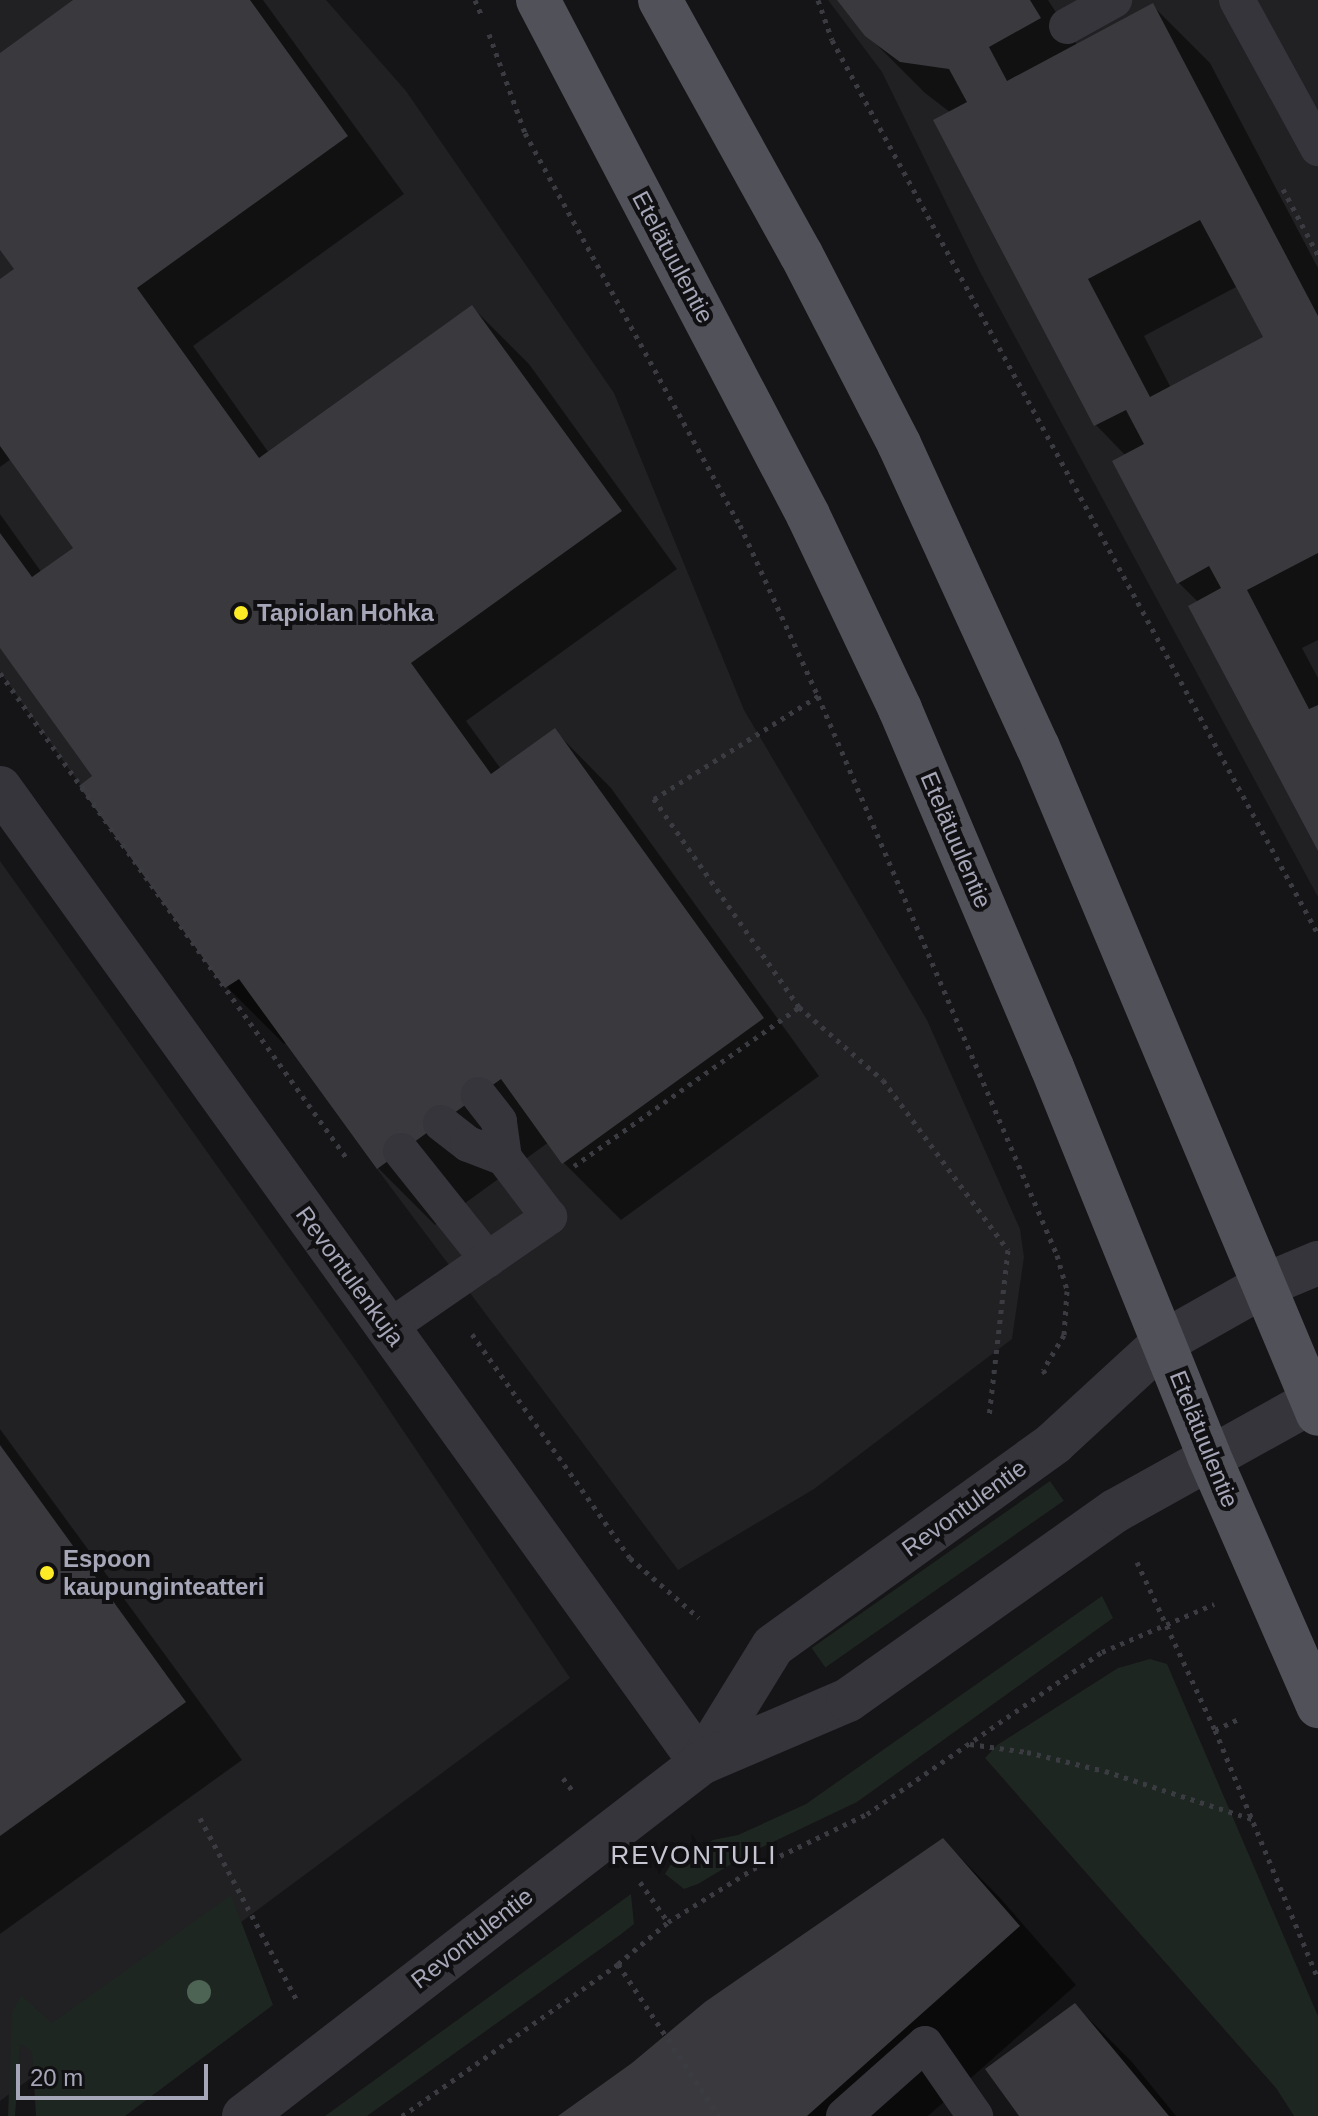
<!DOCTYPE html>
<meta charset="utf-8">
<style>
body{margin:0}
#map{position:relative;width:1318px;height:2116px;overflow:hidden;background:#151416;font-family:Arial,sans-serif}
div>[style]{position:absolute}
.built>*{inset:0;background:#212023}
.green>*{inset:0;background:#1e2621;transform-origin:0 0}
.shadow>*{inset:0;background:#0007}
.building>*{inset:0;background:#3a393e}
.path>*{height:5px;margin-top:-2.5px;transform-origin:0;background:repeating-linear-gradient(90deg,#3b3b42 0 4px,transparent 0 10px)}
.service>*{height:36px;margin:-18px;padding:0 18px;transform-origin:18px;border-radius:18px;background:#35353b}
.minor>*{height:44px;margin:-22px;padding:0 22px;transform-origin:22px;border-radius:22px;background:#35353b}
.primary>*{height:44px;margin:-22px;padding:0 22px;transform-origin:22px;border-radius:22px;background:#51515a}
.trees>*{width:24px;height:24px;margin:-12px;border-radius:50%;background:#4d6354}
.dots>*{width:22px;height:22px;translate:-50% -50%;box-sizing:border-box;border:4px solid #100f11;border-radius:50%}
span{translate:-50% -50%;white-space:nowrap;text-align:center;line-height:1.15;-webkit-text-stroke:8px #100f11;paint-order:stroke}
.street-label{font-size:24px;color:#a5a6b7}
.poi-label{font-size:24px;color:#a5a6b7;font-weight:700}
.left{translate:0 -50%;text-align:left}
.neighbourhood-label{font-size:26px;color:#c6c6d3;letter-spacing:2px}
.scale{position:absolute;left:16px;top:2064px;width:192px;height:36px;box-sizing:border-box;border:4px solid #a5a6b7;border-top:0;padding-left:10px;font-size:24px;line-height:28px;white-space:nowrap;color:#a5a6b7;-webkit-text-stroke:6px #100f11;paint-order:stroke}
</style>
<div id="map">
<div class="built">
<i style="clip-path:polygon(0 0,326px 0,406px 91px,614px 393px,744px 710px,927px 1020px,1020px 1229px,1024px 1257px,1012px 1339px,814px 1489px,678px 1570px,377px 1169px,239px 979px,225px 988px,0 672px)"></i>
<i style="clip-path:polygon(828px 0,1318px 0,1318px 897px,980px 272px,882px 72px)"></i>
<i style="clip-path:polygon(0 861px,361px 1368px,570px 1678px,0 2101px)"></i>
</div>
<div class="green">
<i style="left:1050px;top:1481px;width:24px;height:291px;rotate:55deg"></i>
<i style="clip-path:polygon(1102px 1596px,1113px 1618px,857px 1802px,750px 1853px,698px 1884px,684px 1889px,665px 1874px,671px 1864px,713px 1840px,738px 1835px,806px 1804px)"></i>
<i style="clip-path:polygon(1150px 1659px,1167px 1664px,1318px 2016px,1318px 2116px,1294px 2116px,1276px 2088px,985px 1758px,997px 1745px,1118px 1668px)"></i>
<i style="clip-path:polygon(631px 1894px,634px 1924px,620px 1935px,367px 2116px,325px 2116px)"></i>
<i style="clip-path:polygon(231px 1895px,273px 2005px,125px 2116px,36px 2116px,32px 2051px,20px 2044px,15px 2116px,8px 2116px,12px 2012px,21px 1995px,52px 2023px)"></i>
</div>
<div class="shadow">
<i style="clip-path:polygon(76px 0,263px 0,404px 194px,193px 346px,269px 453px,472px 307px,529px 364px,677px 569px,466px 721px,501px 769px,554px 730px,611px 788px,819px 1076px,621px 1220px,564px 1163px,549px 1142px,435px 1225px,378px 1168px,287px 1042px,284px 1044px,227px 987px,81px 786px,95px 777px,0 645px,0 514px,42px 573px,76px 549px,11px 459px,0 467px,0 282px,17px 270px,0 247px,0 55px)"></i>
<i style="clip-path:polygon(evenodd,839px 0,1048px 0,1077px 45px,1153px 6px,1210px 63px,1318px 268px,1318px 640px,1302px 648px,1318px 678px,1318px 847px,1199px 603px,1179px 583px,1126px 456px,1096px 425px,951px 113px,925px 93px,867px 35px,839px 0,1238px 286px,1266px 338px,1171px 388px,1144px 336px,1238px 286px)"></i>
<i style="clip-path:polygon(0 1429px,242px 1760px,0 1934px)"></i>
<i style="clip-path:polygon(943px 1840px,1000px 1898px,1076px 1985px,928px 2116px,561px 2116px)"></i>
<i style="clip-path:polygon(1075px 2005px,1132px 2062px,1176px 2116px,1022px 2116px)"></i>
</div>
<div class="building">
<i style="clip-path:polygon(73px 0,250px 0,348px 136px,137px 288px,259px 458px,472px 305px,622px 511px,411px 663px,491px 774px,555px 728px,764px 1018px,562px 1164px,501px 1079px,377px 1169px,239px 979px,225px 988px,79px 786px,92px 776px,0 648px,0 533px,32px 577px,73px 548px,0 446px,0 279px,14px 269px,0 250px,0 53px)"></i>
<i style="clip-path:polygon(evenodd,837px 0,1030px 0,1041px 18px,989px 47px,1007px 81px,1153px 3px,1318px 316px,1318px 553px,1247px 590px,1309px 709px,1318px 705px,1318px 851px,1188px 606px,1221px 588px,1209px 566px,1177px 584px,1112px 461px,1144px 444px,1126px 410px,1094px 426px,933px 120px,967px 102px,949px 69px,900px 62px,865px 36px,837px 0,1200px 220px,1263px 337px,1150px 397px,1088px 279px,1200px 220px)"></i>
<i style="clip-path:polygon(0 1445px,186px 1702px,0 1836px)"></i>
<i style="clip-path:polygon(943px 1838px,1020px 1926px,807px 2116px,558px 2116px,632px 2063px,705px 2002px)"></i>
<i style="clip-path:polygon(1075px 2003px,1169px 2116px,1019px 2116px,985px 2069px)"></i>
</div>
<div class="path">
<i style="left:475px;top:0;width:15px;rotate:67deg"></i>
<i style="left:818px;top:0;width:42px;rotate:70.7deg"></i>
<i style="left:832px;top:40px;width:1018px;rotate:61.47deg"></i>
<i style="left:489px;top:34px;width:105px;rotate:70deg"></i>
<i style="left:525px;top:133px;width:447px;rotate:61.3deg"></i>
<i style="left:740px;top:525px;width:188px;rotate:65.5deg"></i>
<i style="left:818px;top:696px;width:608px;rotate:66.85deg"></i>
<i style="left:1057px;top:1255px;width:37px;rotate:74deg"></i>
<i style="left:1067px;top:1291px;width:44px;rotate:93.9deg"></i>
<i style="left:1064px;top:1335px;width:41px;rotate:121deg"></i>
<i style="left:1043px;top:1370px;width:4px;rotate:56deg"></i>
<i style="left:1283px;top:189px;width:75px;rotate:62.1deg"></i>
<i style="left:0;top:673px;width:599px;rotate:54.45deg"></i>
<i style="left:799px;top:1007px;width:111px;rotate:41deg"></i>
<i style="left:883px;top:1080px;width:211px;rotate:53.7deg"></i>
<i style="left:1008px;top:1250px;width:169px;rotate:96.5deg"></i>
<i style="left:574px;top:1166px;width:276px;rotate:-35.2deg"></i>
<i style="left:799px;top:1007px;width:254px;rotate:-124.9deg"></i>
<i style="left:654px;top:799px;width:194px;rotate:-32.1deg"></i>
<i style="left:472px;top:1334px;width:274px;rotate:54.8deg"></i>
<i style="left:630px;top:1558px;width:91px;rotate:41deg"></i>
<i style="left:1137px;top:1562px;width:185px;rotate:65.1deg"></i>
<i style="left:1215px;top:1730px;width:269px;rotate:67.5deg"></i>
<i style="left:1215px;top:1730px;width:26px;rotate:-25deg"></i>
<i style="left:970px;top:1744px;width:58px;rotate:8deg"></i>
<i style="left:1027px;top:1752px;width:80px;rotate:13.7deg"></i>
<i style="left:1105px;top:1771px;width:155px;rotate:18.1deg"></i>
<i style="left:563px;top:1778px;width:15px;rotate:53deg"></i>
<i style="left:200px;top:1818px;width:208px;rotate:62deg"></i>
<i style="left:640px;top:1882px;width:49px;rotate:55deg"></i>
<i style="left:618px;top:1964px;width:182px;rotate:56.4deg"></i>
<i style="left:402px;top:2116px;width:264px;rotate:-35.1deg"></i>
<i style="left:618px;top:1964px;width:65px;rotate:-40deg"></i>
<i style="left:668px;top:1922px;width:100px;rotate:-31.9deg"></i>
<i style="left:753px;top:1869px;width:127px;rotate:-25.8deg"></i>
<i style="left:867px;top:1814px;width:285px;rotate:-34.6deg"></i>
<i style="left:1102px;top:1652px;width:122px;rotate:-23.2deg"></i>
</div>
<div class="service">
<i style="left:1237px;top:0;width:169px;rotate:61.3deg"></i>
<i style="left:1067px;top:26px;width:54px;rotate:-29deg"></i>
<i style="left:441px;top:1123px;width:34px;rotate:38deg"></i>
<i style="left:468px;top:1144px;width:39px;rotate:21deg"></i>
<i style="left:401px;top:1151px;width:139px;rotate:51.4deg"></i>
<i style="left:388px;top:1328px;width:196px;rotate:-34.6deg"></i>
<i style="left:549px;top:1217px;width:74px;rotate:-127.3deg"></i>
<i style="left:504px;top:1158px;width:37px;rotate:-98deg"></i>
<i style="left:499px;top:1121px;width:33px;rotate:-128deg"></i>
<i style="left:844px;top:2116px;width:108px;rotate:-41.6deg"></i>
<i style="left:925px;top:2044px;width:88px;rotate:55.2deg"></i>
</div>
<div class="minor">
<i style="left:0;top:788px;width:1201px;rotate:54.28deg"></i>
<i style="left:701px;top:1763px;width:137px;rotate:-58.4deg"></i>
<i style="left:773px;top:1646px;width:347px;rotate:-35.8deg"></i>
<i style="left:1054px;top:1443px;width:149px;rotate:-42.6deg"></i>
<i style="left:1164px;top:1342px;width:114px;rotate:-29.5deg"></i>
<i style="left:1263px;top:1286px;width:60px;rotate:-22.7deg"></i>
<i style="left:244px;top:2116px;width:577px;rotate:-37.68deg"></i>
<i style="left:701px;top:1763px;width:160px;rotate:-23.2deg"></i>
<i style="left:848px;top:1700px;width:327px;rotate:-35.3deg"></i>
<i style="left:1115px;top:1511px;width:232px;rotate:-29.1deg"></i>
</div>
<div class="primary">
<i style="left:538px;top:0;width:581px;rotate:62.33deg"></i>
<i style="left:808px;top:515px;width:215px;rotate:64.6deg"></i>
<i style="left:900px;top:709px;width:389px;rotate:67deg"></i>
<i style="left:1052px;top:1067px;width:419px;rotate:68deg"></i>
<i style="left:1209px;top:1456px;width:273px;rotate:66.4deg"></i>
<i style="left:660px;top:0;width:291px;rotate:61deg"></i>
<i style="left:801px;top:254px;width:214px;rotate:62.7deg"></i>
<i style="left:899px;top:444px;width:333px;rotate:65.4deg"></i>
<i style="left:1038px;top:747px;width:723px;rotate:67.23deg"></i>
</div>
<div class="trees">
<i style="left:199px;top:1992px"></i>
</div>
<div class="dots">
<i style="left:241px;top:613px;background:#fdeb25"></i>
<i style="left:47px;top:1573px;background:#fdeb25"></i>
</div>
<div class="street-label">
<span style="left:673px;top:257px;rotate:62deg">Etelätuulentie</span>
<span style="left:956px;top:840px;rotate:67deg">Etelätuulentie</span>
<span style="left:350px;top:1276px;rotate:54deg">Revontulenkuja</span>
<span style="left:1204px;top:1439px;rotate:68deg">Etelätuulentie</span>
<span style="left:964px;top:1508px;rotate:-36deg">Revontulentie</span>
<span style="left:472px;top:1938px;rotate:-38deg">Revontulentie</span>
</div>
<div class="poi-label">
<span class="left" style="left:257px;top:613px">Tapiolan Hohka</span>
<span class="left" style="left:63px;top:1573px">Espoon<br>kaupunginteatteri</span>
</div>
<div class="neighbourhood-label">
<span style="left:694px;top:1856px">REVONTULI</span>
</div>
<div class="scale">20 m</div>
</div>
